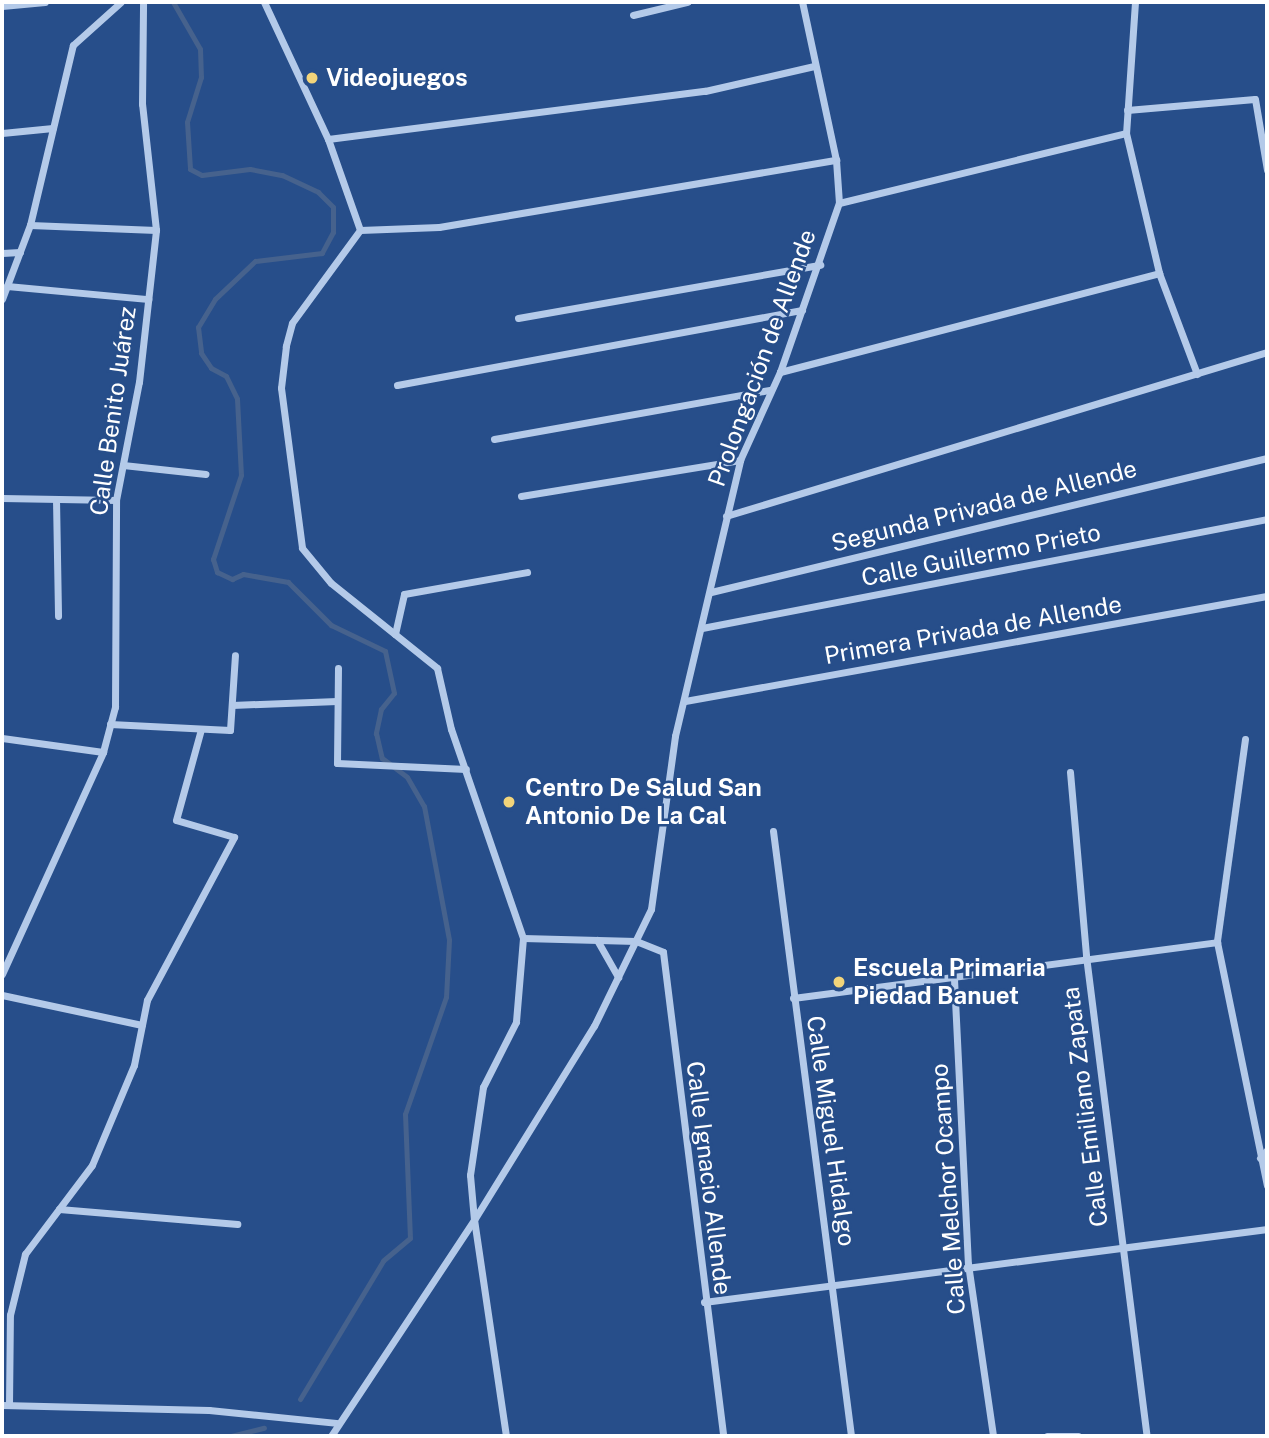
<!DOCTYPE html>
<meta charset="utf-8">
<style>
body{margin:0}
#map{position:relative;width:1269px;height:1438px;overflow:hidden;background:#274e8a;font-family:"Public Sans",sans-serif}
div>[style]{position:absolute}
.stream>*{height:5px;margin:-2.5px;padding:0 2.5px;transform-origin:2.5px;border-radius:2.5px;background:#46628d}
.street>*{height:7px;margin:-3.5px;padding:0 3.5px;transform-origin:3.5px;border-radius:3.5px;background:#b4cae9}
.dots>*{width:19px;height:19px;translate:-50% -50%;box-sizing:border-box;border:4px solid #274e8a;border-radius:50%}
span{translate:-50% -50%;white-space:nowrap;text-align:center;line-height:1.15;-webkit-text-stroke:5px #274e8a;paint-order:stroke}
.poi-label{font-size:24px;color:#fff;font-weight:700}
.left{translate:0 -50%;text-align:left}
.street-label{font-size:24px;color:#fff}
.frame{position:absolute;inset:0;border:4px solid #fff;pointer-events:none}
</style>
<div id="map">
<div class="stream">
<i style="left:173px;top:2px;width:54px;rotate:60.1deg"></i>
<i style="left:200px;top:49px;width:28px;rotate:88deg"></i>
<i style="left:201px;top:77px;width:47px;rotate:107.3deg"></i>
<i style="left:187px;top:122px;width:47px;rotate:86.3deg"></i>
<i style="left:190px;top:169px;width:13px;rotate:27deg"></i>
<i style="left:202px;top:175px;width:48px;rotate:-7.1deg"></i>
<i style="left:250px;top:169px;width:33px;rotate:11deg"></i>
<i style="left:282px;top:175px;width:40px;rotate:25deg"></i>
<i style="left:318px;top:192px;width:21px;rotate:45deg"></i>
<i style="left:333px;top:207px;width:25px;rotate:90deg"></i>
<i style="left:333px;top:232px;width:24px;rotate:118deg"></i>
<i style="left:322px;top:253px;width:67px;rotate:173.2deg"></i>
<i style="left:255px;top:261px;width:55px;rotate:136.5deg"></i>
<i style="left:215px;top:299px;width:33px;rotate:121deg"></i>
<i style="left:198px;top:327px;width:26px;rotate:83deg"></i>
<i style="left:201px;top:353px;width:18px;rotate:56deg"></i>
<i style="left:211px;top:368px;width:17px;rotate:28deg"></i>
<i style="left:226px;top:376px;width:25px;rotate:64deg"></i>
<i style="left:237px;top:399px;width:76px;rotate:87deg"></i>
<i style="left:241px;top:475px;width:89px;rotate:108.4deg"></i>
<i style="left:213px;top:559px;width:14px;rotate:73deg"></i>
<i style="left:217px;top:572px;width:17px;rotate:25deg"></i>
<i style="left:232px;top:579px;width:12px;rotate:-24deg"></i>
<i style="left:243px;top:574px;width:46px;rotate:10.1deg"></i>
<i style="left:288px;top:582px;width:61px;rotate:45deg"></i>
<i style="left:331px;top:625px;width:60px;rotate:25.7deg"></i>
<i style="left:385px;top:651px;width:43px;rotate:77.9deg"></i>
<i style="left:394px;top:693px;width:21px;rotate:129deg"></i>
<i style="left:381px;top:709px;width:25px;rotate:102deg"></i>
<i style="left:376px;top:733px;width:26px;rotate:77deg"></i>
<i style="left:382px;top:758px;width:31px;rotate:37deg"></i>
<i style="left:407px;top:777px;width:34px;rotate:60deg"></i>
<i style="left:424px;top:806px;width:136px;rotate:79.4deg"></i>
<i style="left:449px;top:940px;width:57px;rotate:93deg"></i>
<i style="left:446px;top:997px;width:124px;rotate:109.3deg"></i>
<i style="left:405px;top:1114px;width:124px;rotate:87.7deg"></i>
<i style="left:410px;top:1238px;width:35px;rotate:140deg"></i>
<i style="left:383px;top:1261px;width:161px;rotate:121deg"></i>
<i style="left:231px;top:1436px;width:34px;rotate:-14deg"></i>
</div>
<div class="street">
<i style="left:264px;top:2px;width:151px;rotate:65deg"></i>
<i style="left:328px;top:139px;width:96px;rotate:70.6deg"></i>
<i style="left:360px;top:230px;width:115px;rotate:126.2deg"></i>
<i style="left:292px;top:323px;width:24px;rotate:105deg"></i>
<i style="left:286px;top:346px;width:42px;rotate:96.8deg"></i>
<i style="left:281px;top:388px;width:161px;rotate:82.5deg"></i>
<i style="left:302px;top:548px;width:45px;rotate:50.4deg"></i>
<i style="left:331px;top:583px;width:136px;rotate:38.7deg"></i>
<i style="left:437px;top:668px;width:63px;rotate:77.1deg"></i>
<i style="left:451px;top:729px;width:221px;rotate:71deg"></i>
<i style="left:523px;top:938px;width:84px;rotate:94.8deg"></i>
<i style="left:516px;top:1022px;width:73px;rotate:116.9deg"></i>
<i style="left:483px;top:1087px;width:89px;rotate:98.4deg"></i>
<i style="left:470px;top:1175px;width:45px;rotate:84.9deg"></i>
<i style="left:474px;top:1220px;width:259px;rotate:123.5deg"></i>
<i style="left:1135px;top:2px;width:131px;rotate:93.9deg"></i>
<i style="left:1126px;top:133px;width:144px;rotate:76.7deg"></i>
<i style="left:1159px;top:273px;width:108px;rotate:69.4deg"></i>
<i style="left:2px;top:6px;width:43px;rotate:-5.3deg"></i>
<i style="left:633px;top:15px;width:56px;rotate:-13.5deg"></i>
<i style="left:1127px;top:110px;width:128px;rotate:-4.9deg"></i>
<i style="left:1255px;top:99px;width:72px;rotate:80.4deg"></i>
<i style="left:2px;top:133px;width:51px;rotate:-5.6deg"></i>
<i style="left:328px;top:139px;width:380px;rotate:-7.3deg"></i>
<i style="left:705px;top:91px;width:112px;rotate:-12.9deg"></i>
<i style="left:839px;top:203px;width:295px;rotate:-13.7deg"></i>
<i style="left:30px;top:225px;width:126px;rotate:2.3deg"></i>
<i style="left:360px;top:230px;width:79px;rotate:-2.2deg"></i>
<i style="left:439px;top:227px;width:403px;rotate:-9.6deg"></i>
<i style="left:2px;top:253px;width:18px;rotate:-3deg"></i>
<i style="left:7px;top:286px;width:142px;rotate:5.3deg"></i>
<i style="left:2px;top:299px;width:79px;rotate:-69.3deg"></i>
<i style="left:30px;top:225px;width:185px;rotate:-76.6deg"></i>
<i style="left:73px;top:45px;width:64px;rotate:-41.9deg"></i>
<i style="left:518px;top:318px;width:307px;rotate:-10deg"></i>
<i style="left:780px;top:372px;width:392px;rotate:-14.6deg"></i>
<i style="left:397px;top:385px;width:412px;rotate:-10.5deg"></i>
<i style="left:494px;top:439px;width:280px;rotate:-10.1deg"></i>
<i style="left:123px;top:465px;width:83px;rotate:6.2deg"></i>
<i style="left:521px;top:496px;width:222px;rotate:-9.3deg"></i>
<i style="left:2px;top:498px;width:114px;rotate:1deg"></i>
<i style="left:56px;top:499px;width:117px;rotate:89deg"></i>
<i style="left:726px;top:516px;width:565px;rotate:-16.86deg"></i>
<i style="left:711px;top:592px;width:572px;rotate:-13.55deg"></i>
<i style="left:702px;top:628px;width:575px;rotate:-10.92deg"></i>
<i style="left:395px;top:634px;width:41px;rotate:-77.3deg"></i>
<i style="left:404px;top:594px;width:125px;rotate:-10.1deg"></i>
<i style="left:338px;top:668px;width:95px;rotate:90.6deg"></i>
<i style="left:337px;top:763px;width:129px;rotate:2.7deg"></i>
<i style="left:685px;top:701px;width:591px;rotate:-10.23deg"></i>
<i style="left:232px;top:705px;width:105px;rotate:-2.2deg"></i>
<i style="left:110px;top:724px;width:120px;rotate:2.9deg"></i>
<i style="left:230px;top:730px;width:75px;rotate:-86.2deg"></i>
<i style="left:2px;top:738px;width:102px;rotate:7.9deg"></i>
<i style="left:1245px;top:739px;width:205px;rotate:97.9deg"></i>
<i style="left:1217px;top:942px;width:248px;rotate:78.4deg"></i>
<i style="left:1070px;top:772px;width:185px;rotate:85deg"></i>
<i style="left:1086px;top:956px;width:484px;rotate:82.8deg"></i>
<i style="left:773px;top:831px;width:610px;rotate:82.65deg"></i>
<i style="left:523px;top:938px;width:113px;rotate:1.5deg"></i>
<i style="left:636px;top:941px;width:29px;rotate:22deg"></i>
<i style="left:663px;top:952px;width:488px;rotate:82.9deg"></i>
<i style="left:597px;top:940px;width:43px;rotate:60.4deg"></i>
<i style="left:2px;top:974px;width:244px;rotate:-65.5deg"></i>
<i style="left:103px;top:752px;width:47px;rotate:-75.1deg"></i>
<i style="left:115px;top:707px;width:207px;rotate:-89.7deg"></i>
<i style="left:116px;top:500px;width:120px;rotate:-79deg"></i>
<i style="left:139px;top:382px;width:153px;rotate:-83.6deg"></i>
<i style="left:156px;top:230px;width:127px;rotate:-96.3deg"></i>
<i style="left:142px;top:104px;width:101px;rotate:-89.4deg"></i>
<i style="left:954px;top:979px;width:285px;rotate:87.2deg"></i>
<i style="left:968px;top:1264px;width:174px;rotate:81.7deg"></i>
<i style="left:2px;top:995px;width:143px;rotate:12.1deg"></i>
<i style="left:793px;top:998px;width:428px;rotate:-7.5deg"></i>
<i style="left:1260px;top:1158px;width:11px;rotate:-49deg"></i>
<i style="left:59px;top:1209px;width:179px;rotate:4.8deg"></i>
<i style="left:704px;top:1302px;width:568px;rotate:-7.39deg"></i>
<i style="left:2px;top:1405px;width:207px;rotate:1.4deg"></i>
<i style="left:209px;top:1410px;width:130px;rotate:5.8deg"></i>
<i style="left:9px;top:1405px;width:90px;rotate:-89.4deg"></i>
<i style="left:10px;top:1315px;width:63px;rotate:-76.2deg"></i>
<i style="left:25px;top:1254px;width:111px;rotate:-53deg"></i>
<i style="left:92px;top:1165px;width:108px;rotate:-67.2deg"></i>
<i style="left:134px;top:1065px;width:66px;rotate:-78.7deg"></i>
<i style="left:147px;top:1000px;width:185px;rotate:-61.9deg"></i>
<i style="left:234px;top:837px;width:60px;rotate:-163.7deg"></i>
<i style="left:176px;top:820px;width:94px;rotate:-74.6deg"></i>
<i style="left:506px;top:1436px;width:218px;rotate:-98.4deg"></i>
<i style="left:474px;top:1220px;width:228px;rotate:-58.3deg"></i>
<i style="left:594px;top:1026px;width:130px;rotate:-64deg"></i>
<i style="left:651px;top:909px;width:175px;rotate:-82.1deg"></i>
<i style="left:675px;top:736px;width:284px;rotate:-76.7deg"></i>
<i style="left:740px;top:460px;width:97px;rotate:-65.6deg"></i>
<i style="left:780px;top:372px;width:179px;rotate:-70.8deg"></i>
<i style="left:839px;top:203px;width:43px;rotate:-94deg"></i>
<i style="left:836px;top:160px;width:162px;rotate:-102.1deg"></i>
<i style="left:1047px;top:1436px;width:31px"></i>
</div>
<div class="dots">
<i style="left:312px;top:78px;background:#f2d47a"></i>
<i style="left:509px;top:802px;background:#f2d47a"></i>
<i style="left:839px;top:982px;background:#f2d47a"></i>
</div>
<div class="poi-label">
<span class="left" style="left:326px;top:78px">Videojuegos</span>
<span class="left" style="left:525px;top:802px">Centro De Salud San<br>Antonio De La Cal</span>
<span class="left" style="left:853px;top:982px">Escuela Primaria<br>Piedad Banuet</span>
</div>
<div class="street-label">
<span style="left:762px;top:358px;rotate:-70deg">Prolongación de Allende</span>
<span style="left:113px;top:411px;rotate:-82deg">Calle Benito Juárez</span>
<span style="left:984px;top:506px;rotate:-14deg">Segunda Privada de Allende</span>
<span style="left:981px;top:555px;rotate:-11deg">Calle Guillermo Prieto</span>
<span style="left:973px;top:630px;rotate:-10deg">Primera Privada de Allende</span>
<span style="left:1085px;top:1107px;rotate:-97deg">Calle Emiliano Zapata</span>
<span style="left:831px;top:1131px;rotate:82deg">Calle Miguel Hidalgo</span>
<span style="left:709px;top:1178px;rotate:83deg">Calle Ignacio Allende</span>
<span style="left:948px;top:1189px;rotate:-94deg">Calle Melchor Ocampo</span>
</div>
<div class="frame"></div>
</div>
